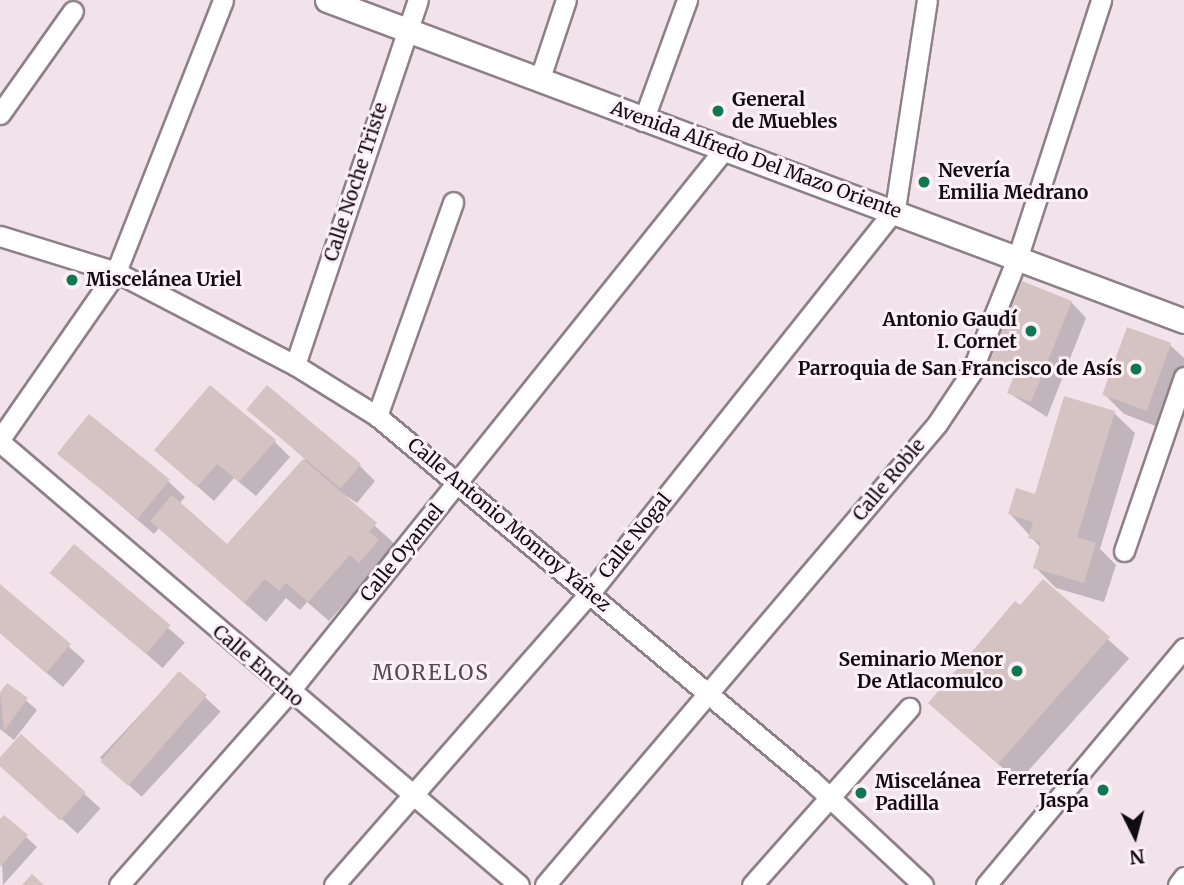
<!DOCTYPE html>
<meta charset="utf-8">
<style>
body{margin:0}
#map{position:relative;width:1184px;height:885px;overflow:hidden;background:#f2e3ea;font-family:Merriweather,serif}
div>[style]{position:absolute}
.shadow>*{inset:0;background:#0003;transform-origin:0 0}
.building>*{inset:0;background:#d4c3c2;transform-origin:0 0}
.roads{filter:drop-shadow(2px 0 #8e8087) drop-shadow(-2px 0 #8e8087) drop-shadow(0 2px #8e8087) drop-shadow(0 -2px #8e8087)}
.minor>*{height:19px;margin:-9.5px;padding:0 9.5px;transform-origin:9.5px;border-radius:9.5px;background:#fff}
.tertiary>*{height:23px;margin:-11.5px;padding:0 11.5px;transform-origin:11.5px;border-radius:11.5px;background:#fff}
.dots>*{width:19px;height:19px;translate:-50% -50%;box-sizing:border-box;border:4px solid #fdf1f7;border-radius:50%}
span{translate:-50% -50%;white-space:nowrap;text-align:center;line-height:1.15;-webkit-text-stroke:6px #fdf1f7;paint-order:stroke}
.poi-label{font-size:19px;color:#110c0f;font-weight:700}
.left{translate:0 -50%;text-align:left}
.right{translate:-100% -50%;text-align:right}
.street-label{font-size:19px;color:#110c0f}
.neighbourhood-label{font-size:21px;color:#56494f;letter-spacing:2px}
.north{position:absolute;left:1100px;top:801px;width:70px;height:70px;-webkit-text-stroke:5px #fdf1f7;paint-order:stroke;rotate:174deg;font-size:19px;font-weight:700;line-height:28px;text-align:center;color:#110c0f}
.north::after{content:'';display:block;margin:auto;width:24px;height:32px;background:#110c0f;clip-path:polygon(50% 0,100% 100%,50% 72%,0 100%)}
</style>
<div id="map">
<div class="shadow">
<i style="clip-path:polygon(1071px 302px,1086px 318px,1047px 417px,1009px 393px,1014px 379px,992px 361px)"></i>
<i style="clip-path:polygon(1128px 329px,1170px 345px,1184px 358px,1184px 383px,1166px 430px,1124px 414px,1103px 393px)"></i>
<i style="clip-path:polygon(248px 409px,360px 466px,375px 481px,357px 503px,332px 487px,396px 545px,380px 582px,371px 574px,329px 621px,307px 602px,300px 610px,286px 598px,266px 622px,159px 528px,154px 534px,59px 453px,90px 416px,169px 482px,185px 497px,179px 504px,228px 546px,305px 459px)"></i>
<i style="clip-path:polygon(1114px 413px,1135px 433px,1100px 549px,1116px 565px,1104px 602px,1056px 588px,1035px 567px,1041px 548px,1010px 514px,1036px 496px)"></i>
<i style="clip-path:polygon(274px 441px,290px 457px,256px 496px,234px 478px,214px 501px,156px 450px)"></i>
<i style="left:74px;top:546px;width:147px;height:34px;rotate:41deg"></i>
<i style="left:1043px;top:581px;width:116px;height:166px;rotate:42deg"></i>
<i style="clip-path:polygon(0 586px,85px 661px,63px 687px,0 633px)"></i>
<i style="left:179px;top:673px;width:57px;height:116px;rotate:43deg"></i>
<i style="clip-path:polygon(8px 685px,37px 710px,14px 740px,0 729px,0 695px)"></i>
<i style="left:21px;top:737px;width:107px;height:34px;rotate:42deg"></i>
<i style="clip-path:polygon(4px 817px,37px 847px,3px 885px,0 822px)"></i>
</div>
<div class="building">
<i style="clip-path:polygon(1022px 281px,1072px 301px,1031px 402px,1007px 393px,1016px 371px,990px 361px)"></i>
<i style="left:1127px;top:327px;width:47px;height:72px;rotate:20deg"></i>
<i style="clip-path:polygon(210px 385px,276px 440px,239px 482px,217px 464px,197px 487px,154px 450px)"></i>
<i style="left:267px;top:385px;width:123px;height:32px;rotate:40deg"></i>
<i style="clip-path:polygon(1064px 396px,1115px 411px,1077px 537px,1096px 543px,1084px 583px,1033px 568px,1041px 542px,1028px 538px,1033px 522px,1008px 514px,1016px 488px,1035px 494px)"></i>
<i style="left:89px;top:414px;width:104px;height:51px;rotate:39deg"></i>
<i style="clip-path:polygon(303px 459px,377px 523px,369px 532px,379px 540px,359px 563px,350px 555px,308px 602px,286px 583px,279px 591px,265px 579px,244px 603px,150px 521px,172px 495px,227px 544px)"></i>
<i style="left:74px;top:544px;width:126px;height:38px;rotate:40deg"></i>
<i style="clip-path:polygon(1043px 579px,1110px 637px,998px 764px,928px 703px,1015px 601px,1020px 605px)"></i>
<i style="clip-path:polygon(0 584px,71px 644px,46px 673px,0 633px)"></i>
<i style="left:179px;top:671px;width:37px;height:120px;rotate:41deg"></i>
<i style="clip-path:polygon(7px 683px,28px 698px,4px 731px,0 692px)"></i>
<i style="left:21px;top:734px;width:87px;height:38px;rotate:42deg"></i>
<i style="clip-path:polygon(4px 815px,28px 835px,0 867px,0 819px)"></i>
<i style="clip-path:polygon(32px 874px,44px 885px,22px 885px)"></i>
</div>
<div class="roads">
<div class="minor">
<i style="left:539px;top:81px;width:85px;rotate:-71.6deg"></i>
<i style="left:0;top:114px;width:126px;rotate:-54.7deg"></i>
<i style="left:643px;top:121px;width:129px;rotate:-70deg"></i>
<i style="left:0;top:236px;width:121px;rotate:17.2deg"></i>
<i style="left:116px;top:272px;width:202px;rotate:27.5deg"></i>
<i style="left:295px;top:365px;width:97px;rotate:31.9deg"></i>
<i style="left:377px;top:416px;width:568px;rotate:40deg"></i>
<i style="left:812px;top:781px;width:152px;rotate:43.1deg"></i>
<i style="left:295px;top:365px;width:385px;rotate:-71.4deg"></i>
<i style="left:377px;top:416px;width:227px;rotate:-70.4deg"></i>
<i style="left:0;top:439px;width:203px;rotate:-55.2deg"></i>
<i style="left:116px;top:272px;width:292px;rotate:-68.5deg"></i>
<i style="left:0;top:442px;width:682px;rotate:40.48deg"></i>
<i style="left:1124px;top:551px;width:184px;rotate:-71deg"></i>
<i style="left:119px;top:885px;width:256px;rotate:-48.6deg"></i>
<i style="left:288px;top:693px;width:700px;rotate:-51.26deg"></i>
<i style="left:334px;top:885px;width:387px;rotate:-48.8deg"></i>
<i style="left:589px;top:594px;width:492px;rotate:-51.5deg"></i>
<i style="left:895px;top:209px;width:211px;rotate:-81.3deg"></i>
<i style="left:545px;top:885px;width:605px;rotate:-49.62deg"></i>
<i style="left:937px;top:424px;width:61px;rotate:-56.3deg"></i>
<i style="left:971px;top:373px;width:126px;rotate:-68.1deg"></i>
<i style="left:1018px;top:256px;width:269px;rotate:-72deg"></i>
<i style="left:752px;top:885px;width:237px;rotate:-48.4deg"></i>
<i style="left:986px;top:885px;width:309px;rotate:-50.1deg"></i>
<i style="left:1178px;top:885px;width:10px;rotate:-53deg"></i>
</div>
<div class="tertiary">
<i style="left:327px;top:0;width:915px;rotate:20.53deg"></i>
</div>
</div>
<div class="dots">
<i style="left:718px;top:111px;background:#107851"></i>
<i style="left:924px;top:182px;background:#107851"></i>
<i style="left:72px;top:280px;background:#107851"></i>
<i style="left:1031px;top:331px;background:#107851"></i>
<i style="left:1136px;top:369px;background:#107851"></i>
<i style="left:1017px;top:671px;background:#107851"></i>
<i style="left:1103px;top:790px;background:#107851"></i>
<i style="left:861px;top:793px;background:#107851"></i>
</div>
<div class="poi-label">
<span class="left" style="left:732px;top:111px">General<br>de Muebles</span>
<span class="left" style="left:938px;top:182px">Nevería<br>Emilia Medrano</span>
<span class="left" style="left:86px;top:280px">Miscelánea Uriel</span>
<span class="right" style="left:1017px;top:331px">Antonio Gaudí<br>I. Cornet</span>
<span class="right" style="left:1122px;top:369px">Parroquia de San Francisco de Asís</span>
<span class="right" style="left:1003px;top:671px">Seminario Menor<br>De Atlacomulco</span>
<span class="right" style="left:1089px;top:790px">Ferretería<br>Jaspa</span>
<span class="left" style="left:875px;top:793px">Miscelánea<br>Padilla</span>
</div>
<div class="street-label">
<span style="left:756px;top:160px;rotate:20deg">Avenida Alfredo Del Mazo Oriente</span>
<span style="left:356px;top:182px;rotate:-72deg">Calle Noche Triste</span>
<span style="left:889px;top:480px;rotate:-50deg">Calle Roble</span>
<span style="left:509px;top:525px;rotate:40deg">Calle Antonio Monroy Yáñez</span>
<span style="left:635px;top:536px;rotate:-51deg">Calle Nogal</span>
<span style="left:402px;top:553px;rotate:-51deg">Calle Oyamel</span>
<span style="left:258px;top:666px;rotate:41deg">Calle Encino</span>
</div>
<div class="neighbourhood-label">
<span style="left:431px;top:673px">MORELOS</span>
</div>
<div class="north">N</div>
</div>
